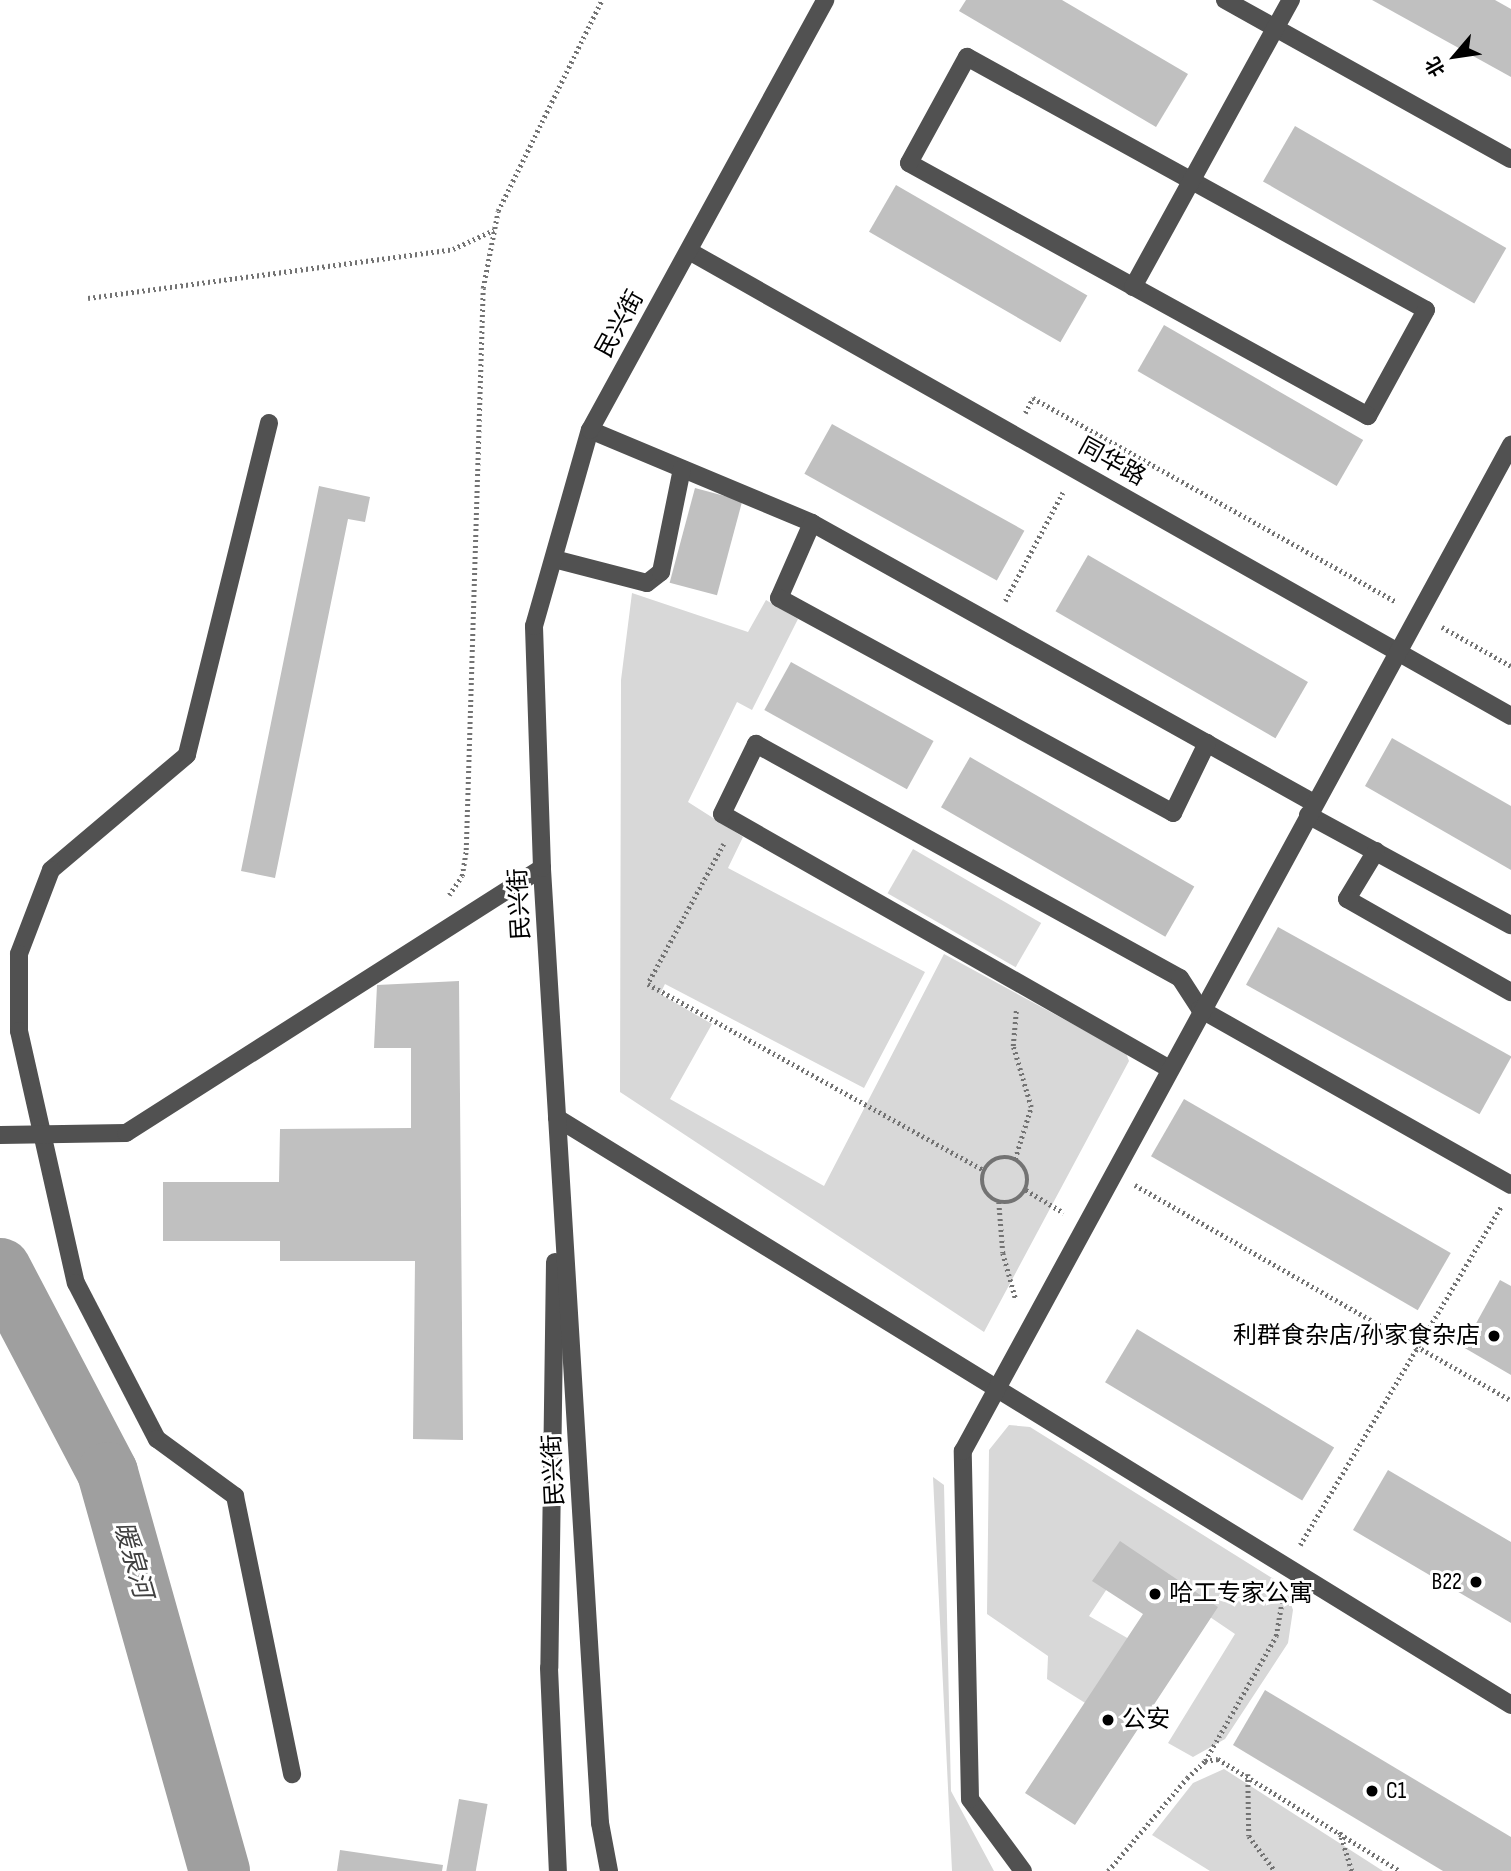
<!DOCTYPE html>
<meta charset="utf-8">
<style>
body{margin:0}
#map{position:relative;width:1511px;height:1871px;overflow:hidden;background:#fff;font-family:"Sofia Sans Condensed","Noto Sans SC",sans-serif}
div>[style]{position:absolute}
.green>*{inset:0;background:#d8d8d8;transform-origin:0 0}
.river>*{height:61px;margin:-30.5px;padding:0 30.5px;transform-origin:30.5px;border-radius:30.5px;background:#9f9f9f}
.building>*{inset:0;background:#c0c0c0;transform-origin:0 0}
.path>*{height:4.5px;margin-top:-2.25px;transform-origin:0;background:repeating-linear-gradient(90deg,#737373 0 2px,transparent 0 5.5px)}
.path>.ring{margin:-2.25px;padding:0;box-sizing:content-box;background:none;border:4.5px solid #737373;border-radius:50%}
.minor>*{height:18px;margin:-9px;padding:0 9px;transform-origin:9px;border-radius:9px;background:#515151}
.dots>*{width:19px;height:19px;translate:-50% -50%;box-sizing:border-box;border:4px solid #fff;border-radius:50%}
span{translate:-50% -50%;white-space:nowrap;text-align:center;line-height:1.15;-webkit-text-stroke:6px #fff;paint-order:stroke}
.street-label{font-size:24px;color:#000}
.poi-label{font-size:24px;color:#000}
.right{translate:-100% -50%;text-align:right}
.left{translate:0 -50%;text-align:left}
.water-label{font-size:26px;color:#404040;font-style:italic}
.north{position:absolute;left:1420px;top:21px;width:70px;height:70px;-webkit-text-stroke:5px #fff;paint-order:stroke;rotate:241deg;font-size:19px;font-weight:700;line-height:28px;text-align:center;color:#000}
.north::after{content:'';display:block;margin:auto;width:24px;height:32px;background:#000;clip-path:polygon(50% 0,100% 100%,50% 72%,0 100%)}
</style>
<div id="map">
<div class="green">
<i style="clip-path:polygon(632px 593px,748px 632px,766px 600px,798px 619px,752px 710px,737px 702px,688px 802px,743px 837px,728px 868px,925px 972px,864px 1088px,665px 984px,660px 994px,712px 1024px,670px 1099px,824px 1186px,944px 954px,1126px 1053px,1129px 1061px,984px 1332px,620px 1092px,621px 680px)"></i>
<i style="left:913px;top:849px;width:148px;height:51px;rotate:30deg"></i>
<i style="clip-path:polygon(1009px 1425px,1030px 1427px,1285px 1586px,1293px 1610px,1288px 1643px,1225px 1739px,1193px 1757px,1168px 1743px,1235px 1634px,1126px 1560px,1089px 1616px,1136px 1643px,1098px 1711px,1047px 1679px,1048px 1656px,987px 1614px,989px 1450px)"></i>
<i style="clip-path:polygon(933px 1477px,944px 1485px,951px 1791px,994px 1871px,952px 1871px)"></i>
<i style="clip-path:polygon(1224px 1769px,1383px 1871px,1210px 1871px,1152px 1835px,1193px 1783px)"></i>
</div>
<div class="river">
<i style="left:0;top:1268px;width:230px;rotate:62.3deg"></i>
<i style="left:107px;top:1472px;width:414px;rotate:74.3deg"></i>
</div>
<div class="building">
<i style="clip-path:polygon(966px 0,1062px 0,1188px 74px,1156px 127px,959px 11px)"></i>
<i style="clip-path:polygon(1372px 0,1495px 0,1511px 9px,1511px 77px)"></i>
<i style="left:1295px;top:126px;width:244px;height:64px;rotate:30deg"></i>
<i style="left:896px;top:185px;width:221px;height:54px;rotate:30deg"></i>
<i style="left:1164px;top:325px;width:230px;height:53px;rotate:30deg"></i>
<i style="left:832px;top:424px;width:220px;height:57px;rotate:29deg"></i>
<i style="clip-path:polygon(319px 486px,370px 497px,365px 522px,348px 519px,275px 878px,241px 871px)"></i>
<i style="left:695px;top:488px;width:49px;height:98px;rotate:15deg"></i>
<i style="left:1088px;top:555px;width:254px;height:65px;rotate:30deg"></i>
<i style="left:791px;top:662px;width:163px;height:55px;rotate:29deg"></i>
<i style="clip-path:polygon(1392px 738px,1511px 806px,1511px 870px,1365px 786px)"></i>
<i style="left:970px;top:757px;width:259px;height:58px;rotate:30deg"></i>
<i style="left:1278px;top:927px;width:267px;height:66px;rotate:29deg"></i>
<i style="clip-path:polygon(459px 981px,463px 1440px,413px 1439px,415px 1261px,280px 1261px,280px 1241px,163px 1241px,163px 1182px,279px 1182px,280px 1129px,411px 1128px,411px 1048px,374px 1048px,377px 985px)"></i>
<i style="left:1184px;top:1099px;width:308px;height:66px;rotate:30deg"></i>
<i style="clip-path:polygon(1500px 1280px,1511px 1286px,1511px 1375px,1463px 1347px)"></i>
<i style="left:1137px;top:1329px;width:230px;height:62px;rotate:31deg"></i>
<i style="clip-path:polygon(1388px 1470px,1511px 1542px,1511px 1623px,1353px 1530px)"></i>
<i style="clip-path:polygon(1120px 1541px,1218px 1607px,1075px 1825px,1025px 1793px,1143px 1614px,1092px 1581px)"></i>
<i style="clip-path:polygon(1265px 1690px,1511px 1837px,1511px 1871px,1443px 1871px,1233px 1745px)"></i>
<i style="left:459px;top:1799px;width:29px;height:73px;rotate:10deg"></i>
<i style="clip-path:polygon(340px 1850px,443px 1865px,442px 1871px,337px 1871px)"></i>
</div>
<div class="path">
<i style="left:88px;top:298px;width:368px;rotate:-7.6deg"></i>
<i style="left:453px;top:249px;width:45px;rotate:-24.9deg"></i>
<i style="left:1025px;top:413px;width:17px;rotate:-62deg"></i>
<i style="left:1033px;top:398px;width:417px;rotate:29.3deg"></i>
<i style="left:1005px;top:601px;width:123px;rotate:-62deg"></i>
<i style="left:1442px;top:627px;width:79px;rotate:29.5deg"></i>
<i style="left:724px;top:844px;width:159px;rotate:118.5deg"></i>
<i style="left:648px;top:984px;width:384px;rotate:29deg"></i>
<i style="left:449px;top:895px;width:23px;rotate:-56deg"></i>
<i style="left:462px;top:876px;width:26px;rotate:-81deg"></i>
<i style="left:466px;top:850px;width:562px;rotate:-88.27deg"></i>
<i style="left:483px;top:288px;width:78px;rotate:-79deg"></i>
<i style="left:498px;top:211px;width:235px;rotate:-63.8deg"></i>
<i class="ring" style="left:982px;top:1157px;width:41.5px;height:41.5px"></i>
<i style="left:1015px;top:1159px;width:54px;rotate:-72.9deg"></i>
<i style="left:1031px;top:1107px;width:64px;rotate:-106.4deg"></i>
<i style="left:1013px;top:1046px;width:37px;rotate:-85deg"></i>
<i style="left:1135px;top:1185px;width:433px;rotate:29.8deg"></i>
<i style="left:1026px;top:1190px;width:44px;rotate:31.2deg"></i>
<i style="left:999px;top:1202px;width:51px;rotate:85.5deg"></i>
<i style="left:1003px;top:1253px;width:49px;rotate:74.5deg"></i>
<i style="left:1300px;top:1545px;width:393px;rotate:-59.3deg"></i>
<i style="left:1205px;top:1761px;width:144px;rotate:-60.4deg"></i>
<i style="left:1276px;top:1636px;width:42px;rotate:-80.3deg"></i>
<i style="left:1248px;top:1774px;width:62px;rotate:89.1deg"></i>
<i style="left:1249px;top:1836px;width:44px;rotate:53.4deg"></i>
<i style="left:1340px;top:1832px;width:41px;rotate:72.9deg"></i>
<i style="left:1108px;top:1871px;width:122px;rotate:-49.7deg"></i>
<i style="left:1187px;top:1778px;width:25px;rotate:-43deg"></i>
<i style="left:1205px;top:1761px;width:13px;rotate:-9deg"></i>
<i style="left:1218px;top:1759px;width:214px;rotate:31.6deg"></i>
</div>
<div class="minor">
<i style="left:1225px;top:0;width:327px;rotate:29.1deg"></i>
<i style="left:967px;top:57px;width:524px;rotate:28.86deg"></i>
<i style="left:1426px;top:310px;width:121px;rotate:118.7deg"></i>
<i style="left:1368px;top:416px;width:524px;rotate:-151.14deg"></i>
<i style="left:909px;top:163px;width:121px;rotate:-61.3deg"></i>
<i style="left:689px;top:251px;width:944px;rotate:29.5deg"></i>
<i style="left:1133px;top:287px;width:328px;rotate:-61.2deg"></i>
<i style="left:269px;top:423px;width:342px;rotate:103.9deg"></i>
<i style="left:187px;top:755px;width:178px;rotate:139.8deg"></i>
<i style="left:51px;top:870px;width:90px;rotate:110.9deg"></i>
<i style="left:19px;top:954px;width:77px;rotate:90deg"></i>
<i style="left:19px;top:1031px;width:258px;rotate:77.3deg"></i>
<i style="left:76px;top:1283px;width:176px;rotate:62.6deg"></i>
<i style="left:157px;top:1439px;width:97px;rotate:36.2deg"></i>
<i style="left:235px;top:1496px;width:284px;rotate:78.4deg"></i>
<i style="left:590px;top:430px;width:241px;rotate:22.7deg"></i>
<i style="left:812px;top:523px;width:575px;rotate:29.15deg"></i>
<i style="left:812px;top:523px;width:82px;rotate:113.7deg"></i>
<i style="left:779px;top:598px;width:449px;rotate:28.6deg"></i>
<i style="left:1173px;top:813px;width:78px;rotate:-64.1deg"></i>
<i style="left:554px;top:559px;width:96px;rotate:14.5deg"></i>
<i style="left:647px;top:583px;width:18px;rotate:-38deg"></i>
<i style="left:661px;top:572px;width:105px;rotate:-78.5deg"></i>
<i style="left:1308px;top:815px;width:231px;rotate:28.5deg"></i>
<i style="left:1376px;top:851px;width:56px;rotate:121.1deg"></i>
<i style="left:1347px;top:899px;width:189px;rotate:29.6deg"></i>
<i style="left:1168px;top:1068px;width:513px;rotate:-150.34deg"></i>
<i style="left:722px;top:814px;width:78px;rotate:-64.1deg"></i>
<i style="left:756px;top:744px;width:484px;rotate:28.9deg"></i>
<i style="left:1180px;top:978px;width:37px;rotate:57deg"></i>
<i style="left:1200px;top:1009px;width:357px;rotate:29.5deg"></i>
<i style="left:557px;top:1118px;width:1120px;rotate:31.6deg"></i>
<i style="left:0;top:1135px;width:126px;rotate:-0.9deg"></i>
<i style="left:126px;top:1133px;width:493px;rotate:-32.5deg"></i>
<i style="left:555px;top:1262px;width:406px;rotate:90.8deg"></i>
<i style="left:549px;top:1668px;width:203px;rotate:87.5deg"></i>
<i style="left:609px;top:1871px;width:49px;rotate:-100.6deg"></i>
<i style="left:600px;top:1823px;width:957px;rotate:-93.48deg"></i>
<i style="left:542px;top:868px;width:242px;rotate:-91.9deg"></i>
<i style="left:534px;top:626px;width:204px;rotate:-74.1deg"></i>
<i style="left:590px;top:430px;width:490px;rotate:-61.3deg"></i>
<i style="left:1023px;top:1871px;width:89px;rotate:-126.4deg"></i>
<i style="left:970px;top:1799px;width:348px;rotate:-91.2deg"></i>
<i style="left:963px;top:1451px;width:1146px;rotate:-61.42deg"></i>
</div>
<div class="dots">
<i style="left:1494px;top:1336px;background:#000"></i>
<i style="left:1476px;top:1582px;background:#000"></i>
<i style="left:1155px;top:1594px;background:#000"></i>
<i style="left:1108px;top:1720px;background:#000"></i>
<i style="left:1372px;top:1791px;background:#000"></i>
</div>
<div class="street-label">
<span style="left:620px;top:324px;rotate:-61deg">民兴街</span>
<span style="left:1112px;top:462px;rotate:29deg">同华路</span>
<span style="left:520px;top:904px;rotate:-93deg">民兴街</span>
<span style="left:554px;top:1470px;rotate:-93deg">民兴街</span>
</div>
<div class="poi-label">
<span class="right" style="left:1480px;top:1336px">利群食杂店/孙家食杂店</span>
<span class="right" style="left:1462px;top:1582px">B22</span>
<span class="left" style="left:1169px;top:1594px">哈工专家公寓</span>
<span class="left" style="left:1122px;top:1720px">公安</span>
<span class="left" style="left:1386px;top:1791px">C1</span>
</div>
<div class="water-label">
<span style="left:132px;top:1560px;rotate:74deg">暖泉河</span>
</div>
<div class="north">北</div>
</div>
